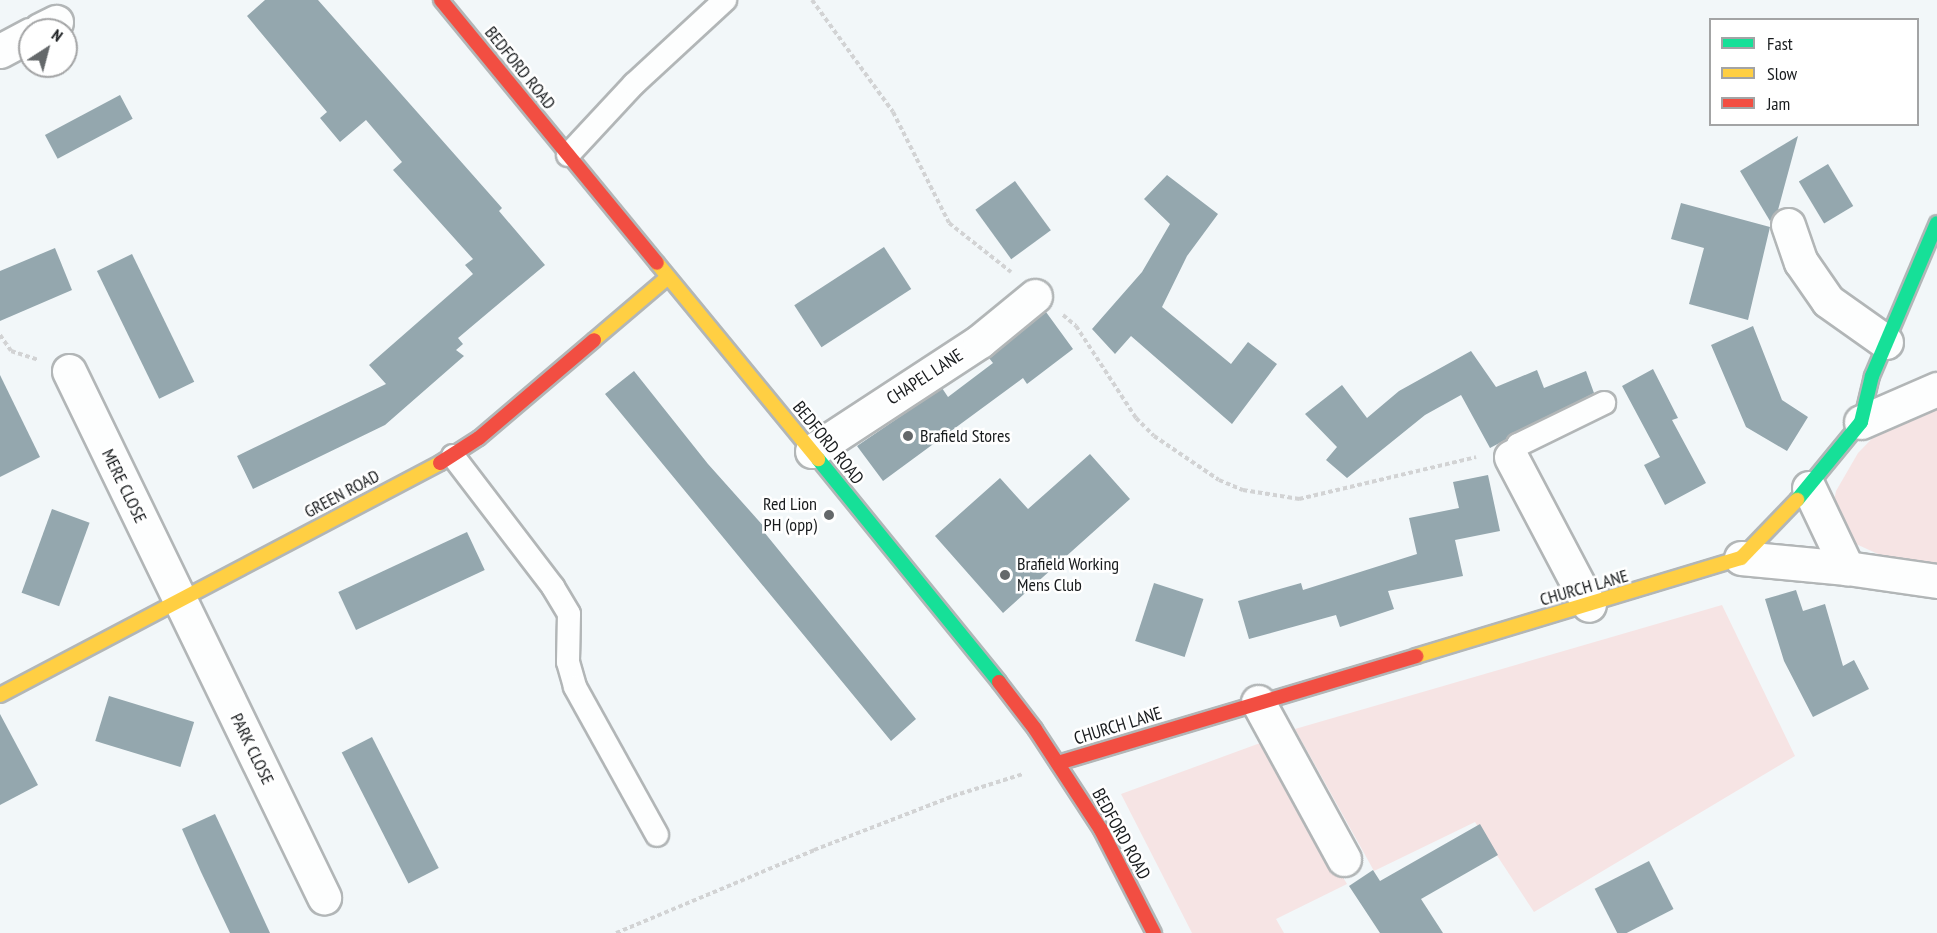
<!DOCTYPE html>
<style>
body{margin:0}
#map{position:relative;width:1937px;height:933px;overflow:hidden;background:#f2f7f9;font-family:"PT Sans Narrow",sans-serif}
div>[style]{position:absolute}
.green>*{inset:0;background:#f6e4e4}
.building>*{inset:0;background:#94a7ae;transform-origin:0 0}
.path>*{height:4px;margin-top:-2px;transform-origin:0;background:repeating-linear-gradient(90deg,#d2d3d4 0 4.5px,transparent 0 7.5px)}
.roads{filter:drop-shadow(2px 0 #b2b6b7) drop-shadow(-2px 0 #b2b6b7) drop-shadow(0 2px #b2b6b7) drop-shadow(0 -2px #b2b6b7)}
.lane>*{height:22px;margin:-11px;padding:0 11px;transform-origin:11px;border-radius:11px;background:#fdfefe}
.street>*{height:33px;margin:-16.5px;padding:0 16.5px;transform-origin:16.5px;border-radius:16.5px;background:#fdfefe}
.fast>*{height:14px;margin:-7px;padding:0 7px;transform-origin:7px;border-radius:7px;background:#16e098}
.slow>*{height:14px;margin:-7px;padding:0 7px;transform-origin:7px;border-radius:7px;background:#ffcf43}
.jam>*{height:14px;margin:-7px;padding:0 7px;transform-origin:7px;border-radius:7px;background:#f24e42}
.dots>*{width:16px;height:16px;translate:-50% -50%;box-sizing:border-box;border:3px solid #fff;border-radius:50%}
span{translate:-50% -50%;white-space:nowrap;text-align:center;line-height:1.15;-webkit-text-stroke:5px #fff;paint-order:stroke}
.street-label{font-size:18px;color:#181b1d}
.poi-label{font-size:18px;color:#181b1d}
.left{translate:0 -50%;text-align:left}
.right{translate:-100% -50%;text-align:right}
.legend{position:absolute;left:1709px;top:18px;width:210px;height:108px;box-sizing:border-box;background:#fff;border:2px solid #a3a4a5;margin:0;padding:8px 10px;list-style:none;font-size:18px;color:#181b1d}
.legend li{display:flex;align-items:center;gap:12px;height:30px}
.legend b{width:30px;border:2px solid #a3a4a5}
.north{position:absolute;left:18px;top:18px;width:60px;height:60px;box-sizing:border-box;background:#fff;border:2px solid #a3a4a5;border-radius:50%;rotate:36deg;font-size:16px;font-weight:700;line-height:24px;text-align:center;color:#181b1d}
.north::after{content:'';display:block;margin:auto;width:21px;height:27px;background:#64686a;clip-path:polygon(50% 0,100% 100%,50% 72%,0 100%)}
</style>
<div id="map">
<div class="green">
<i style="clip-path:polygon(1937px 402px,1937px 568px,1878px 554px,1856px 544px,1840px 531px,1831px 515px,1836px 491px,1858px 453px,1889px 421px)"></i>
<i style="clip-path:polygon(1722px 605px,1795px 756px,1534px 912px,1475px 822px,1374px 871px,1295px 729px)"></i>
<i style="clip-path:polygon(1263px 742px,1347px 884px,1276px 919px,1284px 933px,1192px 933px,1121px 794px)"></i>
</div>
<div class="building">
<i style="clip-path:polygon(265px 0,318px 0,502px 208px,499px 211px,545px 265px,458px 338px,463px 344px,456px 350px,464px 356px,385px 425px,253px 489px,237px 456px,386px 384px,369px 365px,473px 274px,465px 265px,473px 259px,393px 170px,402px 162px,366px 120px,340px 142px,320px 118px,327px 112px,247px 16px)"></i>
<i style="left:120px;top:95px;width:27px;height:85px;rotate:62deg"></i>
<i style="clip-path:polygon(1798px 136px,1778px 210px,1770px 221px,1740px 171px)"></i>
<i style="left:1828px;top:164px;width:49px;height:34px;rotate:59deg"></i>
<i style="clip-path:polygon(1167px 175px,1218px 214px,1187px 256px,1162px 307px,1231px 364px,1248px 342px,1277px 364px,1232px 424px,1131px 336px,1115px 354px,1092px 329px,1142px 272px,1170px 224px,1144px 199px)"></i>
<i style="left:1015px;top:181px;width:61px;height:49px;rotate:54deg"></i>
<i style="clip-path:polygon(1681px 203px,1770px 227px,1748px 320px,1689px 304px,1704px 248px,1671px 239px)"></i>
<i style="left:884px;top:247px;width:50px;height:107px;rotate:57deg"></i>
<i style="clip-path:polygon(55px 248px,72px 290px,0 321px,0 271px)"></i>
<i style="left:132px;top:254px;width:142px;height:39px;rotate:64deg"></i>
<i style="clip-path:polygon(1046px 312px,1073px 349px,1027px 384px,1023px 378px,883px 481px,857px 446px,942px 388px,948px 397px,993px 363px,989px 358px)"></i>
<i style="clip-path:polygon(1753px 326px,1782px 400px,1808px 417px,1787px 451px,1746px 427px,1711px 345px)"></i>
<i style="clip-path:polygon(1471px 351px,1496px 387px,1537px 370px,1544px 388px,1586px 371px,1594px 393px,1490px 448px,1461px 395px,1425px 415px,1347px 478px,1326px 460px,1337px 447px,1305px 414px,1342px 385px,1367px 418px,1399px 391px)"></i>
<i style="clip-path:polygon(1653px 369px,1678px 418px,1672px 420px,1706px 483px,1665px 505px,1644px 465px,1660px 457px,1622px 386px)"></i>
<i style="clip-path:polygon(634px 371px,708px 464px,767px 530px,764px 532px,916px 719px,891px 741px,605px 394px)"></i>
<i style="clip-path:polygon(0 375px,40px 457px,0 477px)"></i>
<i style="clip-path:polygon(1090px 454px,1130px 499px,1003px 613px,935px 536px,1000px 478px,1028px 509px)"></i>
<i style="clip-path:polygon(1488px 475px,1500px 531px,1455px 540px,1463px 576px,1388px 591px,1394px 609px,1340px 627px,1336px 615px,1249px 639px,1238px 601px,1301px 583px,1303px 590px,1417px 554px,1409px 518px,1459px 508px,1453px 482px)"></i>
<i style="left:52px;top:509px;width:40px;height:89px;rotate:20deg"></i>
<i style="left:467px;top:532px;width:42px;height:142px;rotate:65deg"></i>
<i style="left:1154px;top:583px;width:52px;height:61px;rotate:18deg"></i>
<i style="clip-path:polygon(1796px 590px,1803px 611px,1825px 604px,1843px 666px,1854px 660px,1869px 689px,1813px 717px,1784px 661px,1765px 599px)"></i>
<i style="left:109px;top:696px;width:89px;height:47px;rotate:17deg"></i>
<i style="clip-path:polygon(0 714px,38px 785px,0 805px)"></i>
<i style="left:372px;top:737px;width:147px;height:34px;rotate:63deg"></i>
<i style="clip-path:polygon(215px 814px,235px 857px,270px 933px,230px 933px,201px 872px,182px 829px)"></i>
<i style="clip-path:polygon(1480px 824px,1498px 855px,1421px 899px,1443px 933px,1380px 933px,1349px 886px,1373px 870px,1380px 881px)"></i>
<i style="left:1649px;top:861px;width:54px;height:61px;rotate:63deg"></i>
</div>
<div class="path">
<i style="left:812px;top:0;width:138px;rotate:54.1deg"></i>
<i style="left:893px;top:112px;width:124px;rotate:63.2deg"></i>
<i style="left:949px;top:223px;width:79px;rotate:38.3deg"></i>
<i style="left:1063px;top:315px;width:17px;rotate:40deg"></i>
<i style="left:1076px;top:326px;width:110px;rotate:56.9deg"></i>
<i style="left:1136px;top:418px;width:25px;rotate:45deg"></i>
<i style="left:1154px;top:436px;width:78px;rotate:34.1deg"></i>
<i style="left:1219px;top:480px;width:26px;rotate:23deg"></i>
<i style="left:1243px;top:490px;width:57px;rotate:9.1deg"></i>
<i style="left:1299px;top:499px;width:182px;rotate:-13.3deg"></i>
<i style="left:0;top:335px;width:19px;rotate:55deg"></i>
<i style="left:11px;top:351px;width:28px;rotate:18deg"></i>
<i style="left:616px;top:933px;width:215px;rotate:-22.7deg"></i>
<i style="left:814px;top:850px;width:149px;rotate:-21.2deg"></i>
<i style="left:953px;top:796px;width:73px;rotate:-17.4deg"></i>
</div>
<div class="roads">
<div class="lane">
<i style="left:568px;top:155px;width:97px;rotate:-47.1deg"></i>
<i style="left:634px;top:84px;width:124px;rotate:-42.7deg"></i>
<i style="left:453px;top:456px;width:165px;rotate:52.6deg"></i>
<i style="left:553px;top:587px;width:31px;rotate:59deg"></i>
<i style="left:569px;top:614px;width:48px;rotate:91.2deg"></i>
<i style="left:568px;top:662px;width:26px;rotate:74deg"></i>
<i style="left:575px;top:687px;width:169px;rotate:61deg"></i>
<i style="left:1511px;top:457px;width:14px;rotate:-60deg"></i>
<i style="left:1518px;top:445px;width:96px;rotate:-26deg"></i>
</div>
<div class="street">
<i style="left:40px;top:30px;width:18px;rotate:-27deg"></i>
<i style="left:0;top:51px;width:34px;rotate:-28deg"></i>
<i style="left:1788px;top:225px;width:39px;rotate:71deg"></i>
<i style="left:1801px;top:262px;width:47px;rotate:55.3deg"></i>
<i style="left:1828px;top:301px;width:71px;rotate:35.3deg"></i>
<i style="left:69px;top:371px;width:585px;rotate:64.14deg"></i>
<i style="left:1861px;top:422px;width:83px;rotate:-23.5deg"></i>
<i style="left:812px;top:451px;width:201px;rotate:-33.2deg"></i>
<i style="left:980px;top:341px;width:71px;rotate:-39.3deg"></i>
<i style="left:1511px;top:457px;width:167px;rotate:62.2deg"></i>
<i style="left:1809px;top:488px;width:89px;rotate:64.6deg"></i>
<i style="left:1741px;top:558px;width:106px;rotate:5.4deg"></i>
<i style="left:1847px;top:568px;width:91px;rotate:8.2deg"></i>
<i style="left:1258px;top:702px;width:179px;rotate:61.3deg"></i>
</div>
<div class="fast">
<i style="left:818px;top:459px;width:287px;rotate:50.9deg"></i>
<i style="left:1797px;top:500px;width:101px;rotate:-50.6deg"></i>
<i style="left:1861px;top:422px;width:47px;rotate:-76.6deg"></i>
<i style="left:1872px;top:376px;width:166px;rotate:-67deg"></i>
</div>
<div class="slow">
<i style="left:657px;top:263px;width:254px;rotate:50.6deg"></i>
<i style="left:594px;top:340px;width:97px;rotate:-40.4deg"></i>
<i style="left:1416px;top:656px;width:339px;rotate:-16.8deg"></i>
<i style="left:1741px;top:558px;width:81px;rotate:-46deg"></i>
<i style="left:0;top:695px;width:497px;rotate:-27.8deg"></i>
</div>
<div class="jam">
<i style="left:441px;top:0;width:340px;rotate:50.6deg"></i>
<i style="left:440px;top:463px;width:46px;rotate:-32.7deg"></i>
<i style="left:479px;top:438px;width:151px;rotate:-40.4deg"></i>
<i style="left:999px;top:682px;width:59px;rotate:52.5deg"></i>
<i style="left:1035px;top:729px;width:121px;rotate:56.8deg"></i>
<i style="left:1101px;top:830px;width:116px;rotate:62.8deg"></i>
<i style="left:1058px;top:763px;width:374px;rotate:-16.6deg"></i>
</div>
</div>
<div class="dots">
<i style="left:908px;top:436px;background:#64686a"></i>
<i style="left:829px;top:515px;background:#64686a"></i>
<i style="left:1005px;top:575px;background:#64686a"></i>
</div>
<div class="street-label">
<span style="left:520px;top:68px;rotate:51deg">BEDFORD ROAD</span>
<span style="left:925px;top:377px;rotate:-33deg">CHAPEL LANE</span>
<span style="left:828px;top:443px;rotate:51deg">BEDFORD ROAD</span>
<span style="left:124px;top:486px;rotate:64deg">MERE CLOSE</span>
<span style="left:342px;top:494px;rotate:-28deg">GREEN ROAD</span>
<span style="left:1584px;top:588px;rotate:-16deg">CHURCH LANE</span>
<span style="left:1118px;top:726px;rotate:-17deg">CHURCH LANE</span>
<span style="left:252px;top:749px;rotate:64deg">PARK CLOSE</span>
<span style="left:1121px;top:834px;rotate:61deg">BEDFORD ROAD</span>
</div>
<div class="poi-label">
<span class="left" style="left:920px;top:436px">Brafield Stores</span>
<span class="right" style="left:817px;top:515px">Red Lion<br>PH (opp)</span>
<span class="left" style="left:1017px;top:575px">Brafield Working<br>Mens Club</span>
</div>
<ul class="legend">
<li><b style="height:8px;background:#16e098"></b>Fast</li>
<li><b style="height:8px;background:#ffcf43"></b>Slow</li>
<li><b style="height:8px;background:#f24e42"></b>Jam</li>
</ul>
<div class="north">N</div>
</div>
